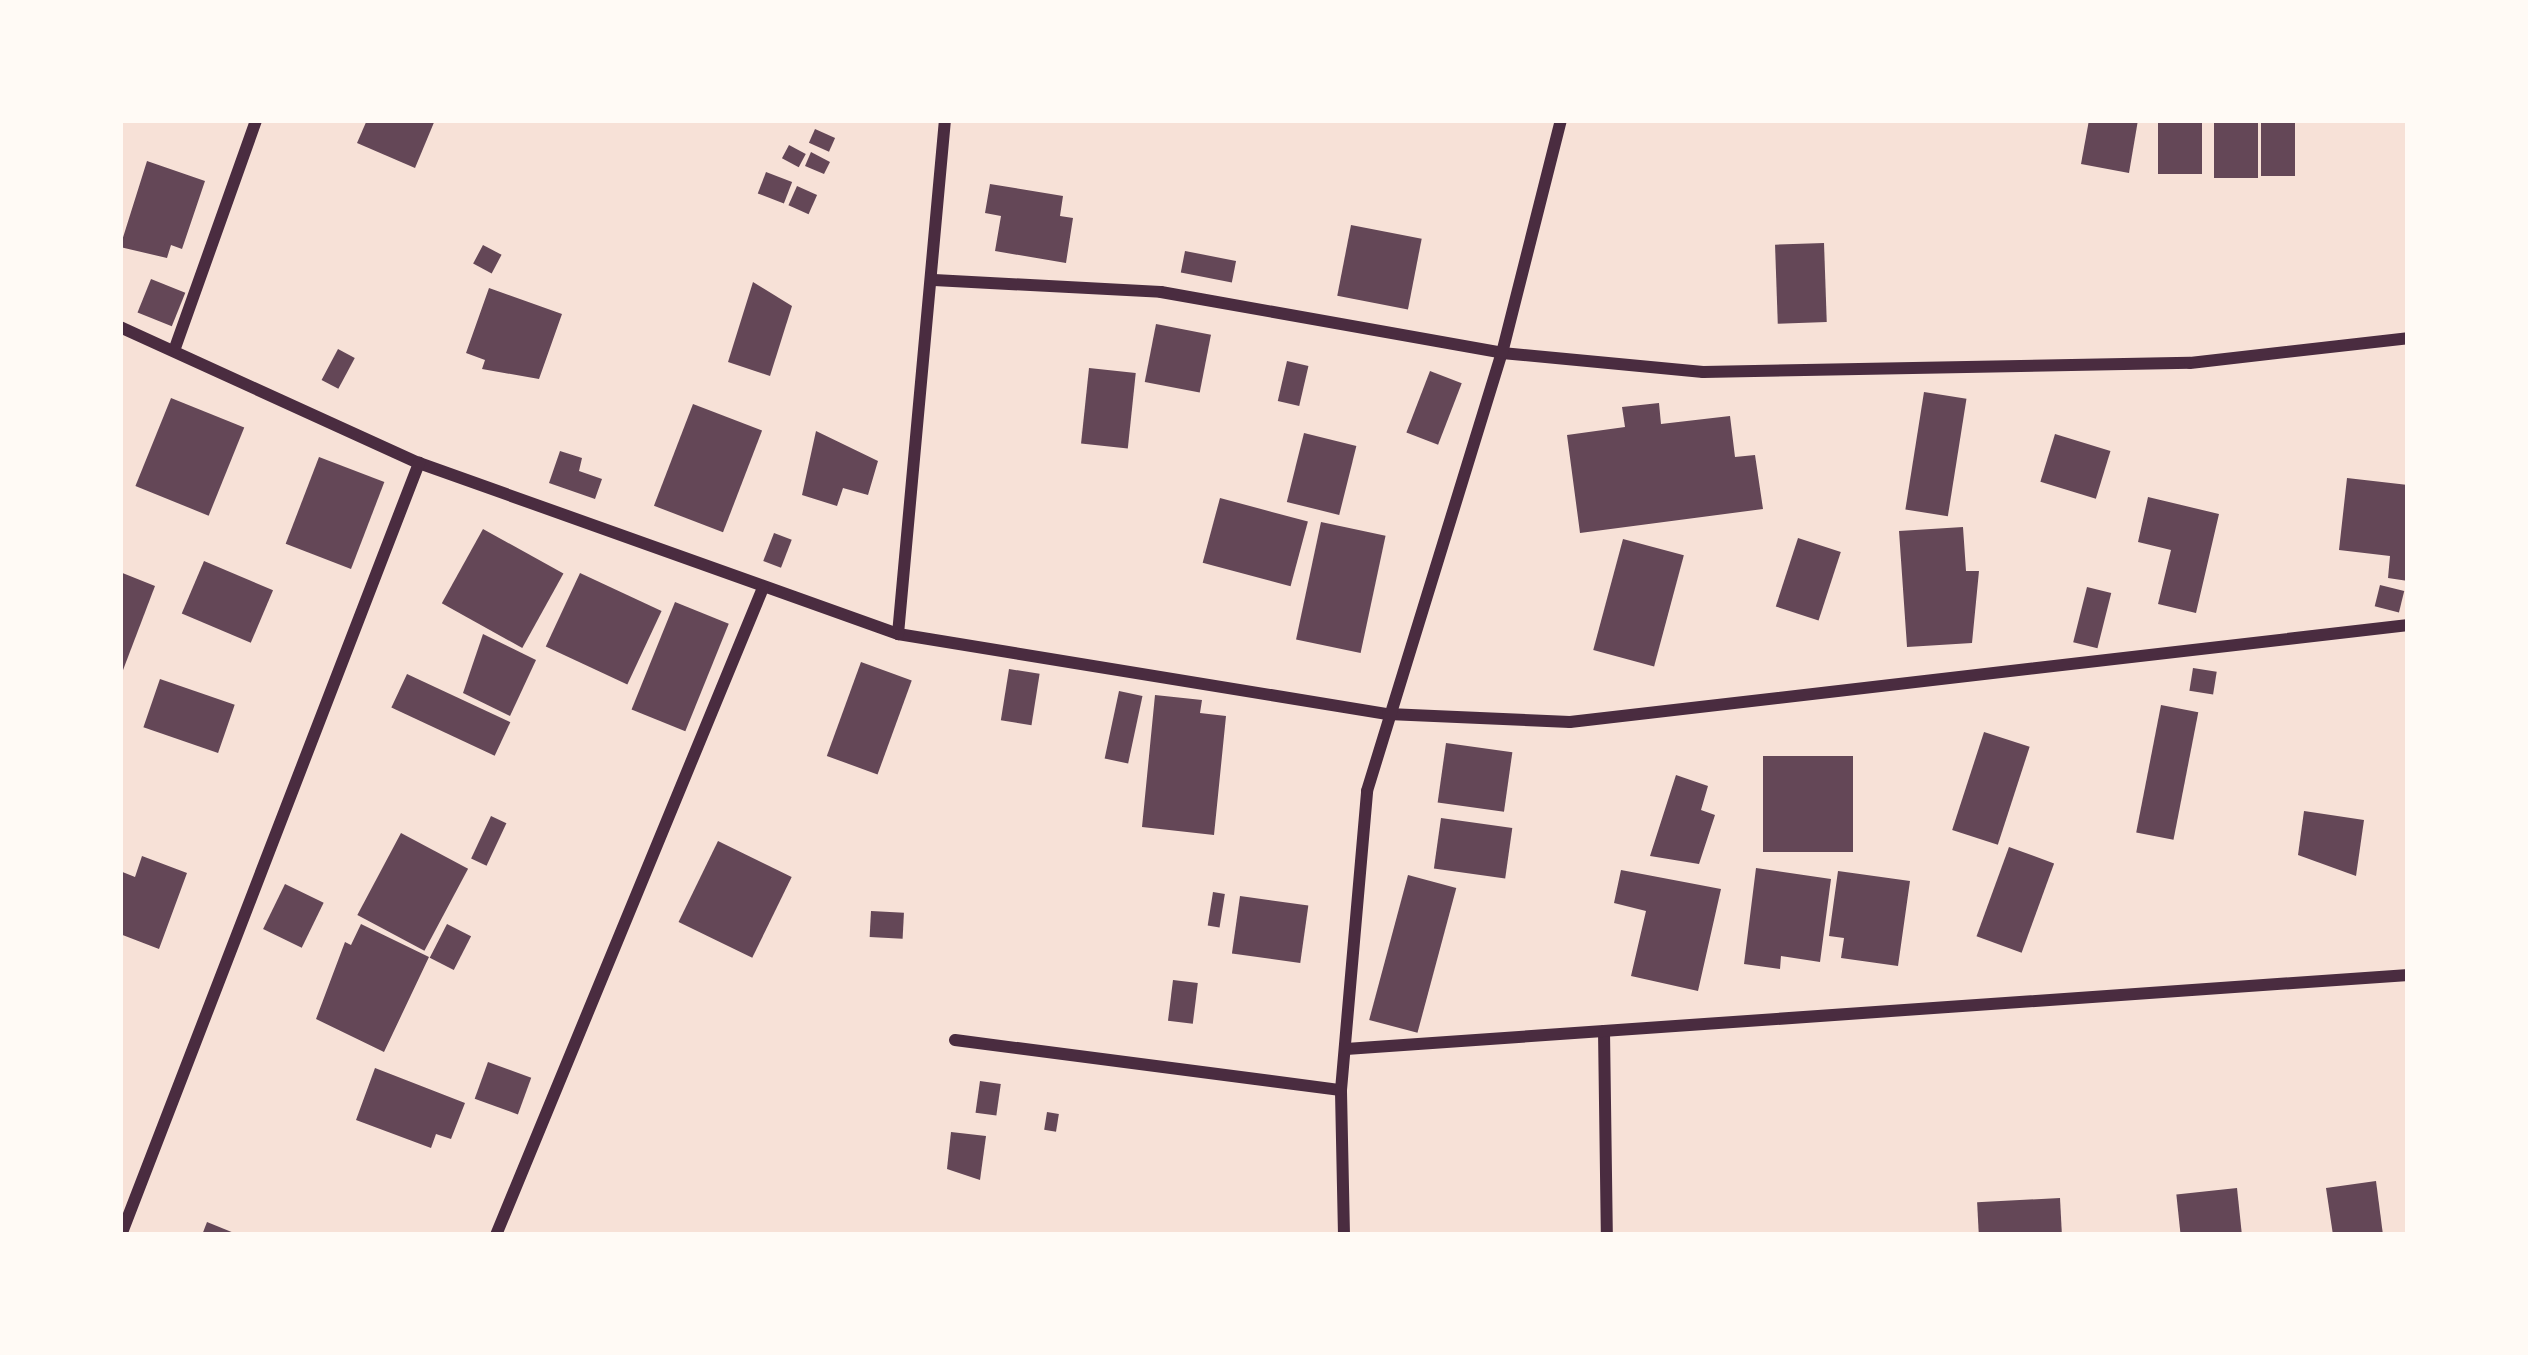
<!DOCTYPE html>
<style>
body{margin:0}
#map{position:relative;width:2528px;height:1355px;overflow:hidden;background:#f7e1d7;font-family:Roboto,sans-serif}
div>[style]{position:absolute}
.building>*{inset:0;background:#644757;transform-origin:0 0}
.minor>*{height:12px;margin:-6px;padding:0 6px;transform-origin:6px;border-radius:6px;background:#4a2c40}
span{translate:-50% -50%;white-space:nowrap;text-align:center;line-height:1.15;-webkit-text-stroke:9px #fffaf5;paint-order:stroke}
.frame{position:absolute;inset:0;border:123px solid #fffaf5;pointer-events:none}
</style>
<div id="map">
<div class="building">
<i style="clip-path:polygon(367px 120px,435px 120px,415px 168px,357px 143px)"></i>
<i style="clip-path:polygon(2089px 120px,2138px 120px,2129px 173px,2081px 164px)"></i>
<i style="left:2158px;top:120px;width:44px;height:54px"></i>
<i style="left:2214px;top:120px;width:44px;height:58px"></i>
<i style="left:2261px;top:120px;width:34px;height:56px"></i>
<i style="left:815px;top:129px;width:22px;height:15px;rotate:24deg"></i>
<i style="left:789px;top:145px;width:19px;height:15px;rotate:28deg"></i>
<i style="clip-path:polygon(811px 152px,830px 162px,824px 174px,805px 166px)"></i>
<i style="clip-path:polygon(147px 161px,205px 181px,182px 249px,171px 245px,167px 258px,120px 247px)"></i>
<i style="left:766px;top:172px;width:28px;height:23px;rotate:21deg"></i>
<i style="clip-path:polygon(990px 184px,1063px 196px,1060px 216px,1073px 218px,1066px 263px,995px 251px,1001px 216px,985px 213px)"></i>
<i style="left:797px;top:186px;width:22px;height:21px;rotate:24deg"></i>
<i style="left:1351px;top:225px;width:72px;height:72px;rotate:11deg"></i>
<i style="left:1824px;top:243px;width:79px;height:49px;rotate:88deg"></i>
<i style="left:483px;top:245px;width:21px;height:21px;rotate:28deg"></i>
<i style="left:1185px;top:251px;width:52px;height:22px;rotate:11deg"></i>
<i style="left:151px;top:279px;width:37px;height:36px;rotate:22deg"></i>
<i style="clip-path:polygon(753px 282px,792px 306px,770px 376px,728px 362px)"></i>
<i style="clip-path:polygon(489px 288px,562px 314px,539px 379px,482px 369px,485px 360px,466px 353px)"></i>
<i style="left:1156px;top:324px;width:56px;height:59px;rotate:11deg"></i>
<i style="left:338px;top:349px;width:19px;height:35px;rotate:28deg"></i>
<i style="left:1287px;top:361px;width:22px;height:41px;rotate:13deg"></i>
<i style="left:1089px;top:368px;width:47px;height:76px;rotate:6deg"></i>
<i style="left:1430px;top:371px;width:34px;height:66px;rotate:21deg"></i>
<i style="left:1924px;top:392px;width:43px;height:119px;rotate:9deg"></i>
<i style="left:171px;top:398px;width:79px;height:95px;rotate:22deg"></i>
<i style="clip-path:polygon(1659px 403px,1661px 424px,1730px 416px,1735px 457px,1755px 455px,1763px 509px,1580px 533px,1567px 435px,1625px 427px,1622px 407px)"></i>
<i style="left:693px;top:404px;width:74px;height:109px;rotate:21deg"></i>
<i style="clip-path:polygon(816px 431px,878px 461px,868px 495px,843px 488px,837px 506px,802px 495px)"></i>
<i style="left:1304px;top:433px;width:54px;height:71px;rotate:14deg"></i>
<i style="left:2055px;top:434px;width:58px;height:50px;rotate:17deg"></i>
<i style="clip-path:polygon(560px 451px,582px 458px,579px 471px,602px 479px,595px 499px,549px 483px)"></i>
<i style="left:319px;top:457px;width:70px;height:93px;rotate:21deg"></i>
<i style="clip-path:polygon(2347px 478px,2408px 485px,2408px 581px,2388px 578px,2390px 556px,2339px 550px)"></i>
<i style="clip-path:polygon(2148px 497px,2219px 514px,2196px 613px,2158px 604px,2171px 550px,2138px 542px)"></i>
<i style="left:1220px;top:498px;width:91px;height:67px;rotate:15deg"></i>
<i style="left:1321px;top:522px;width:66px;height:120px;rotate:12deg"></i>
<i style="clip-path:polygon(1963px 527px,1966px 571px,1979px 571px,1972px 643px,1907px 647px,1899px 531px)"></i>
<i style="left:483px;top:529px;width:92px;height:85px;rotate:29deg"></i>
<i style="left:774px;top:533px;width:19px;height:30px;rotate:21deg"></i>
<i style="left:1798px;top:538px;width:45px;height:72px;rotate:18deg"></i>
<i style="left:1623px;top:539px;width:63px;height:115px;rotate:15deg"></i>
<i style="left:204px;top:561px;width:75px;height:57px;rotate:23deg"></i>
<i style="clip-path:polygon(120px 572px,155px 586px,120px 678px)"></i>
<i style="left:580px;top:573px;width:90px;height:81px;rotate:25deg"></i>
<i style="left:2380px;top:585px;width:25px;height:22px;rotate:14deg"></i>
<i style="left:2087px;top:587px;width:25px;height:57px;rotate:14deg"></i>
<i style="left:675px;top:602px;width:58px;height:116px;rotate:22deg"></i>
<i style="clip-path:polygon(483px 634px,536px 660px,510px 716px,463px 693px)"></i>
<i style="left:861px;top:662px;width:54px;height:100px;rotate:20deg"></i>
<i style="left:2193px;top:668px;width:24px;height:23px;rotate:9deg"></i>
<i style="left:1009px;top:669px;width:31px;height:52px;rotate:9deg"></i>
<i style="left:407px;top:674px;width:114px;height:37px;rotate:25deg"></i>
<i style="left:160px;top:679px;width:79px;height:51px;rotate:19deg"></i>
<i style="left:1119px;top:691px;width:24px;height:69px;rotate:12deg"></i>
<i style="clip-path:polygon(1155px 695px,1202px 700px,1200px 713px,1226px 716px,1214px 835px,1142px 827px)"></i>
<i style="left:2161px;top:705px;width:38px;height:130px;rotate:11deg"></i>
<i style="left:1984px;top:732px;width:48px;height:103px;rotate:18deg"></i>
<i style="left:1446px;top:743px;width:67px;height:60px;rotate:8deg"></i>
<i style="left:1763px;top:756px;width:90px;height:96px"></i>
<i style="clip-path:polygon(1676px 775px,1708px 786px,1701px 810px,1715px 815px,1699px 864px,1650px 856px)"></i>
<i style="clip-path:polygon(2304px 811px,2364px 820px,2356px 876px,2298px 855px)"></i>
<i style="left:491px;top:816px;width:17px;height:47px;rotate:25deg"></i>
<i style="left:1441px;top:818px;width:72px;height:51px;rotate:8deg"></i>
<i style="left:401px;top:833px;width:76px;height:93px;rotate:28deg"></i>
<i style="left:718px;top:841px;width:82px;height:90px;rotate:26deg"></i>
<i style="left:2009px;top:847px;width:48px;height:95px;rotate:20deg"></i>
<i style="clip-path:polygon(142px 856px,187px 873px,159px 949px,120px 934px,120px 871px,135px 877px)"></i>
<i style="clip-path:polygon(1756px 868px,1831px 879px,1820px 962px,1781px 956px,1780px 969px,1744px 964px)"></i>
<i style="clip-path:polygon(1621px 870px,1721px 889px,1698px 991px,1631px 976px,1646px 911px,1614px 903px)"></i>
<i style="clip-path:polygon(1838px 871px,1910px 881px,1898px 966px,1841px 958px,1844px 938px,1829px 936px)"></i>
<i style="left:1408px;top:875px;width:50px;height:150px;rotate:15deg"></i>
<i style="left:285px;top:884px;width:43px;height:50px;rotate:26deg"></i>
<i style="left:1213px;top:892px;width:12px;height:34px;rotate:9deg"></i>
<i style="left:1240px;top:896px;width:69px;height:58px;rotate:8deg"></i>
<i style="left:871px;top:911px;width:33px;height:26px;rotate:3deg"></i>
<i style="clip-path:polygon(361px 924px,429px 957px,384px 1052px,316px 1019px,345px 942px,351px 945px)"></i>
<i style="left:447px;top:924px;width:27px;height:38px;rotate:27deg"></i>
<i style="left:1173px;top:980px;width:25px;height:41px;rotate:7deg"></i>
<i style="left:488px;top:1062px;width:46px;height:39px;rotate:20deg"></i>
<i style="clip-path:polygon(375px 1068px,465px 1103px,451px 1139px,436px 1134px,431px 1148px,356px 1120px)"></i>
<i style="left:980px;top:1081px;width:21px;height:32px;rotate:8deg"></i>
<i style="left:1047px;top:1112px;width:12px;height:18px;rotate:9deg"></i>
<i style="clip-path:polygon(951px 1132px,986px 1136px,980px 1180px,947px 1169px)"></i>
<i style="clip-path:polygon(2376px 1181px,2383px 1235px,2333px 1235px,2326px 1188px)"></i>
<i style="left:2237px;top:1188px;width:47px;height:61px;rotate:84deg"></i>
<i style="left:2060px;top:1198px;width:37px;height:83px;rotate:87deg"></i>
<i style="clip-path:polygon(207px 1222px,239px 1235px,202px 1235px)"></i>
</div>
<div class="minor">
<i style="left:934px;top:280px;width:227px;rotate:3deg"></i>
<i style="left:1161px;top:292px;width:346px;rotate:10.1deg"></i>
<i style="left:1502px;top:353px;width:202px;rotate:5.4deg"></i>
<i style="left:1703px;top:372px;width:487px;rotate:-1.1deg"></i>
<i style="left:2190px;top:363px;width:219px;rotate:-6.5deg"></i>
<i style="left:120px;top:327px;width:328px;rotate:24.5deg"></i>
<i style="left:419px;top:463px;width:509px;rotate:19.65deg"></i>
<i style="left:898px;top:634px;width:496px;rotate:9.3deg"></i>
<i style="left:1388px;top:714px;width:182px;rotate:2.5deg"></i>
<i style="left:1570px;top:722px;width:844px;rotate:-6.6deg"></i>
<i style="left:175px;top:348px;width:242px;rotate:-70.4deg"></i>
<i style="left:898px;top:634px;width:516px;rotate:-84.78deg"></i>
<i style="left:1604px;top:1031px;width:204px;rotate:89.2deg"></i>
<i style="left:955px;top:1040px;width:389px;rotate:7.4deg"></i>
<i style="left:1346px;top:1049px;width:1065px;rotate:-3.99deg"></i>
<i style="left:121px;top:1235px;width:828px;rotate:-68.89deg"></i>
<i style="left:496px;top:1235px;width:700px;rotate:-67.58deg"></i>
<i style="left:1344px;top:1235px;width:145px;rotate:-91.2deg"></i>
<i style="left:1341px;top:1090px;width:300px;rotate:-85deg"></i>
<i style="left:1367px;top:791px;width:458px;rotate:-72.9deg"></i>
<i style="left:1502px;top:353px;width:240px;rotate:-75.8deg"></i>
</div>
<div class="frame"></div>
</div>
